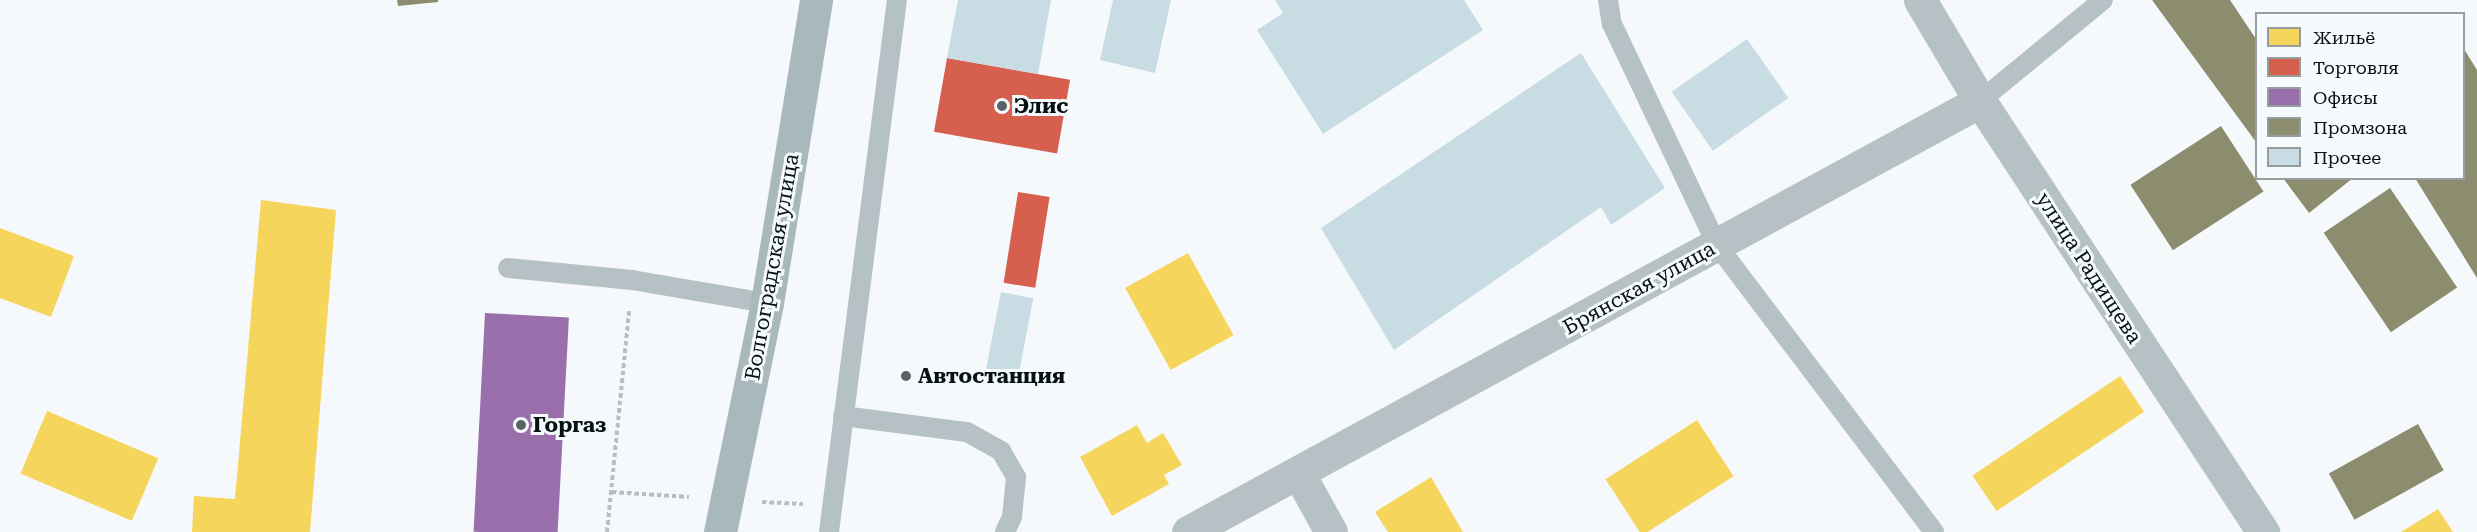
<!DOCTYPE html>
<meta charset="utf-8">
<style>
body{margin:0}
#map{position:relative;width:2477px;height:532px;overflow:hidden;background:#f6f9fb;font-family:"Roboto Serif",serif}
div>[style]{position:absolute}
.homes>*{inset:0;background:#f6d55c;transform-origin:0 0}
.shops>*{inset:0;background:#d6604d;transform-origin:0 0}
.offices>*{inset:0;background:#9970ab;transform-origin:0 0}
.industry>*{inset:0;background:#8c8c6e;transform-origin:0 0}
.building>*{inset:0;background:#c8dce3;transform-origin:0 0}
.path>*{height:4px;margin-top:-2px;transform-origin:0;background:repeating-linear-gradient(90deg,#b5bec1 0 4.5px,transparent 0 7.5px)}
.service>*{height:20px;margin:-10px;padding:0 10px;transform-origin:10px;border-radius:10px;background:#b5c1c5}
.minor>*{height:33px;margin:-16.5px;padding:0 16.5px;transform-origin:16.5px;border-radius:16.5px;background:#b5c1c5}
.primary>*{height:33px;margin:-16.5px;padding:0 16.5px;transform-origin:16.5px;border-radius:16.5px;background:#a8b8bd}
.dots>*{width:16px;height:16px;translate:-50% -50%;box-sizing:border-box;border:3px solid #f5fafc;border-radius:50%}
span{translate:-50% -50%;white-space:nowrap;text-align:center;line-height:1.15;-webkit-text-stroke:6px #f5fafc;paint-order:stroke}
.poi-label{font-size:21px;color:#071114;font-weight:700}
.left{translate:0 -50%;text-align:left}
.street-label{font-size:21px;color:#071114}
.legend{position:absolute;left:2255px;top:12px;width:210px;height:168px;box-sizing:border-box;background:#f5fafc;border:2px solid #969d9f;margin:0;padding:8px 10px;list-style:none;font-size:18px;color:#071114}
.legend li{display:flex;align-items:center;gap:12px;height:30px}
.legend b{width:30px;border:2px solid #969d9f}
</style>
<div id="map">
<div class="homes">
<i style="clip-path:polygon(261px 200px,336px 210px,310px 532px,192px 532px,194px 496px,235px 499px)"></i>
<i style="clip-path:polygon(0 228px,74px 256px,51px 317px,0 298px)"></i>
<i style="left:1188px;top:253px;width:94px;height:72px;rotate:61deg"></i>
<i style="left:2120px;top:376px;width:43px;height:178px;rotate:56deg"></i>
<i style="left:47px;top:411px;width:121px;height:68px;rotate:23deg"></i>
<i style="left:1697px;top:420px;width:67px;height:109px;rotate:57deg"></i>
<i style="clip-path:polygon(1137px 425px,1147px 443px,1163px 433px,1182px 465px,1164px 475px,1169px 484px,1112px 516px,1080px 457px)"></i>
<i style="clip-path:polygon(1431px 477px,1463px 532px,1388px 532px,1375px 512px)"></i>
<i style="clip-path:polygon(2438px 509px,2453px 532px,2401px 532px)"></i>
</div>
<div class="shops">
<i style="left:947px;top:58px;width:125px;height:75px;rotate:10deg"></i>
<i style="left:1018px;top:192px;width:32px;height:92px;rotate:9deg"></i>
</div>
<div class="offices">
<i style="left:485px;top:313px;width:84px;height:219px;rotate:3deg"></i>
</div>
<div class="industry">
<i style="clip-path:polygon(397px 0,438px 0,438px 2px,398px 6px)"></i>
<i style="clip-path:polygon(2152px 0,2230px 0,2256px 39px,2256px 142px)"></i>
<i style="clip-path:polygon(2464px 49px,2477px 70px,2477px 278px,2415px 178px,2464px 178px)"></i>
<i style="left:2221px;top:126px;width:78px;height:108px;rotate:57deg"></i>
<i style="clip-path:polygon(2283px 178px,2353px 178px,2309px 213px)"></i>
<i style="left:2390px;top:188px;width:120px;height:80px;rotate:56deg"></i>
<i style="left:2418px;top:424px;width:53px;height:102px;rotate:61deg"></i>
</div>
<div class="building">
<i style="clip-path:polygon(958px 0,1051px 0,1038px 74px,947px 58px)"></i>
<i style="clip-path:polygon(1113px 0,1171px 0,1155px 73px,1100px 60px)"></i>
<i style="clip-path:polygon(1275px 0,1464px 0,1483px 30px,1323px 134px,1257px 30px,1283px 13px)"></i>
<i style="left:1747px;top:39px;width:72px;height:92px;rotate:55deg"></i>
<i style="clip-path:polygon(1581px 53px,1665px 188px,1611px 225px,1601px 207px,1394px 350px,1321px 228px)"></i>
<i style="left:1001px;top:292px;width:33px;height:78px;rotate:11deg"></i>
</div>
<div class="path">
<i style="left:612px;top:492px;width:77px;rotate:3.7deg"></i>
<i style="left:762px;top:502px;width:41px;rotate:2.8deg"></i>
<i style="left:607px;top:532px;width:222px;rotate:-84.3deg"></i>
</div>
<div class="service">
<i style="left:1608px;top:0;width:24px;rotate:81deg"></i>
<i style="left:1612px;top:24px;width:245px;rotate:64.6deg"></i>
<i style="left:1717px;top:245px;width:360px;rotate:52.9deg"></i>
<i style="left:1980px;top:101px;width:159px;rotate:-39.4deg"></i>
<i style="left:508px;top:268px;width:125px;rotate:5.5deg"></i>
<i style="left:632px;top:280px;width:137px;rotate:9.7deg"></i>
<i style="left:843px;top:416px;width:125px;rotate:7.4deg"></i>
<i style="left:967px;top:432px;width:39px;rotate:29deg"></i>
<i style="left:1001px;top:451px;width:30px;rotate:60deg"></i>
<i style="left:1016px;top:477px;width:40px;rotate:95.7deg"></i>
<i style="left:1012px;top:517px;width:17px;rotate:115deg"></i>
<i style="left:829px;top:532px;width:536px;rotate:-82.72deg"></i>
</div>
<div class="minor">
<i style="left:1920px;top:0;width:117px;rotate:59.3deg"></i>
<i style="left:1980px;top:101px;width:516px;rotate:56.71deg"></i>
<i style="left:1299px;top:474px;width:66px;rotate:61.1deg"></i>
<i style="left:1188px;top:532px;width:902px;rotate:-28.55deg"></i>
</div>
<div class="primary">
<i style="left:720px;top:532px;width:234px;rotate:-78.4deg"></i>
<i style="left:767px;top:303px;width:307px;rotate:-80.8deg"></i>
</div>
<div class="dots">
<i style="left:1002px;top:106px;background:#5b6265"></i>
<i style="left:906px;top:376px;background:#5b6265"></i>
<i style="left:521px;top:425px;background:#5b6265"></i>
</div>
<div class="poi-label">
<span class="left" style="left:1014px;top:106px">Элис</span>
<span class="left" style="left:918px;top:376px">Автостанция</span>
<span class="left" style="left:533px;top:425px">Горгаз</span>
</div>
<div class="street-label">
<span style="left:772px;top:267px;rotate:-80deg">Волгоградская улица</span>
<span style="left:2089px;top:268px;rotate:57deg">улица Радищева</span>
<span style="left:1639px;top:288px;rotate:-29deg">Брянская улица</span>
</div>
<ul class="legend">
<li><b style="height:16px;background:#f6d55c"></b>Жильё</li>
<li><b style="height:16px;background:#d6604d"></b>Торговля</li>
<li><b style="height:16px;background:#9970ab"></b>Офисы</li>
<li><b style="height:16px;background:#8c8c6e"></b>Промзона</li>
<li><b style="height:16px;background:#c8dce3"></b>Прочее</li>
</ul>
</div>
